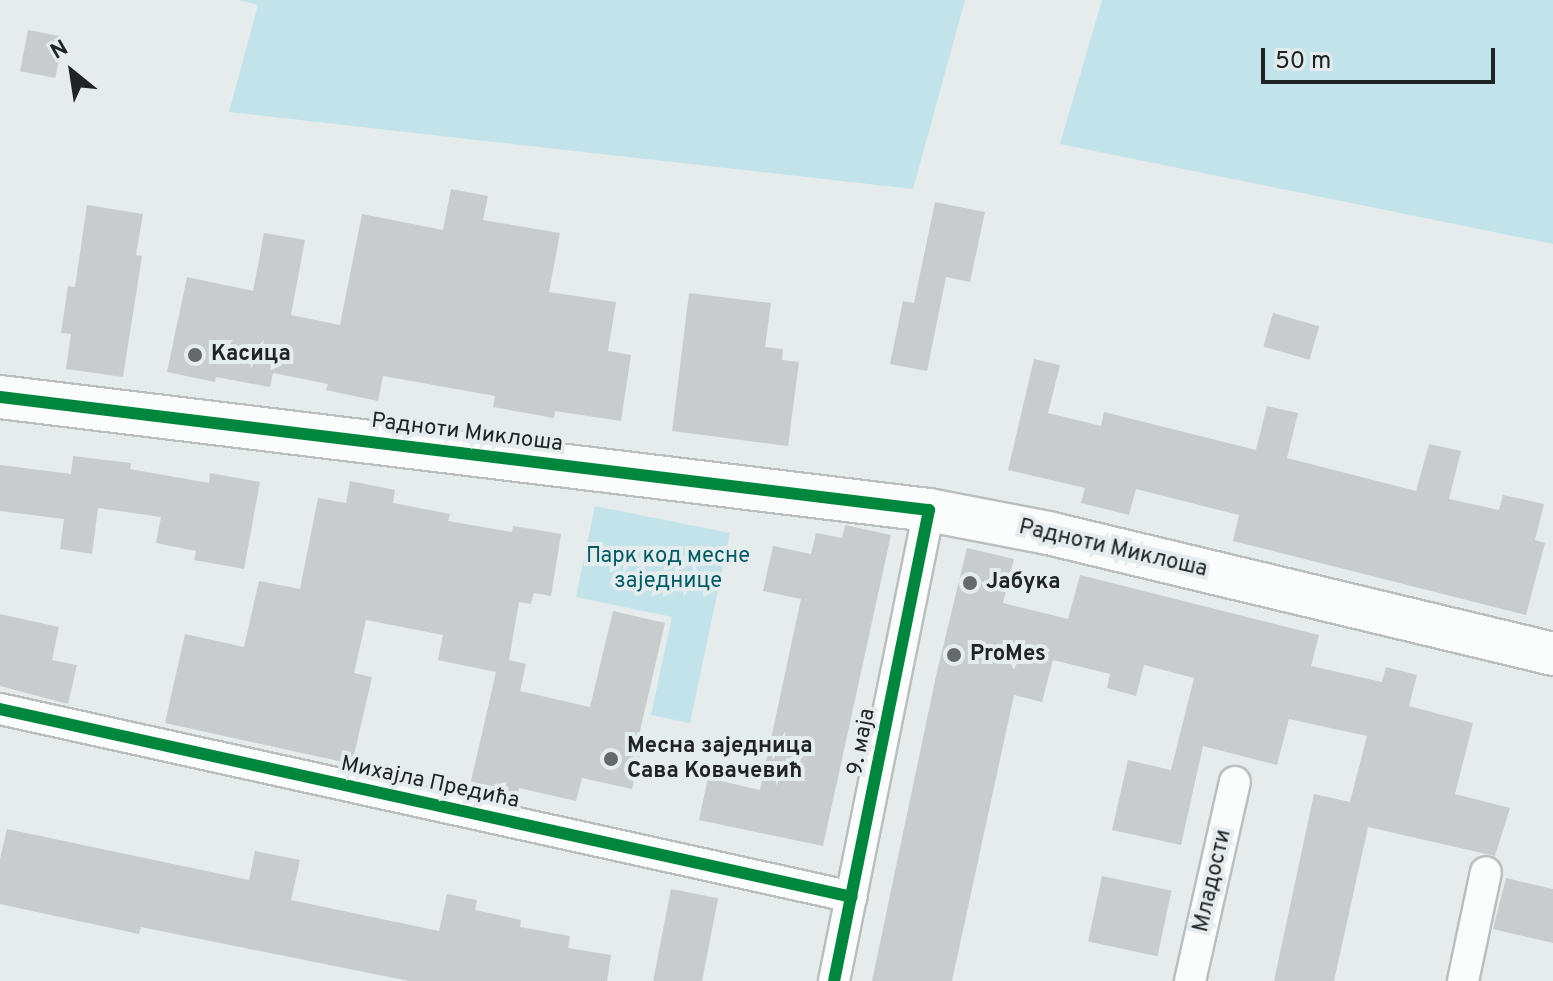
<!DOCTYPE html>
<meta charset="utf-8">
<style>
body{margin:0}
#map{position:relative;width:1553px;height:981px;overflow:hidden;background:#e6ebeb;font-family:Overpass,sans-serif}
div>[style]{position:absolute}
.green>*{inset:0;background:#c1e3e9}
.building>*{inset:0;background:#c8cccc;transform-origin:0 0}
.roads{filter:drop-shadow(2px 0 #bbbebe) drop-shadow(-2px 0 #bbbebe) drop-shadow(0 2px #bbbebe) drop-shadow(0 -2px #bbbebe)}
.street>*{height:30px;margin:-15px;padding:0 15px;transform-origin:15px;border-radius:15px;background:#fbfcfc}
.secondary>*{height:42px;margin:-21px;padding:0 21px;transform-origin:21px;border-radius:21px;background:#fbfcfc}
.cycleway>*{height:12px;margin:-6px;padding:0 6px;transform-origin:6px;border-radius:6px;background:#00873e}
.dots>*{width:22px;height:22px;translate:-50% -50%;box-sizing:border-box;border:4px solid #e4eced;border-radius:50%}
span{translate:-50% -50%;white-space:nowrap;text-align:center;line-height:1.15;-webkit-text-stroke:8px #e4eced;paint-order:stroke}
.poi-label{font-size:22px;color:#212324;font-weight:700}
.left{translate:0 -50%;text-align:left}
.street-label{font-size:22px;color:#212324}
.park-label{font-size:22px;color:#005b66}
.north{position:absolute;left:32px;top:32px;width:80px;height:80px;-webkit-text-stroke:6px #e4eced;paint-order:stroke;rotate:330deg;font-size:22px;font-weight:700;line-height:32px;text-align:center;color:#212324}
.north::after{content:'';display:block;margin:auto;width:28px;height:36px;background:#212324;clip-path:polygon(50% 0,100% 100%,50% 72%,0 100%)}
.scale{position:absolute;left:1261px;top:48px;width:234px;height:36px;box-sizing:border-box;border:4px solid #212324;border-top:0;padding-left:10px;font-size:24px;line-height:28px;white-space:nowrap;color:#212324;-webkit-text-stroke:6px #e4eced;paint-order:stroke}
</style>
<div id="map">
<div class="green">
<i style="clip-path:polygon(239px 0,965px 0,913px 189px,229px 112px,258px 5px)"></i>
<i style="clip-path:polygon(1102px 0,1553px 0,1553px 244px,1060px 144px)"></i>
<i style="clip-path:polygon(595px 506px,730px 533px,690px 723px,651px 715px,672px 617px,576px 597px)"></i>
</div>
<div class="building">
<i style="left:28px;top:30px;width:36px;height:42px;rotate:11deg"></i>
<i style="clip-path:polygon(451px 189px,488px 196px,483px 220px,560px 233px,549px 292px,616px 302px,608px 351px,631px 355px,621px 421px,555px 411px,554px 418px,493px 407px,495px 396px,383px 376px,378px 401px,326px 390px,328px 384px,273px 373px,270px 387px,216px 377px,215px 382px,167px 372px,187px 277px,253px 291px,264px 233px,305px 240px,291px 315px,340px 325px,362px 214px,443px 230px)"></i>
<i style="clip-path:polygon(935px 202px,985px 212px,970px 282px,946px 277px,927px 371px,890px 364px,903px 301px,914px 303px)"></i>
<i style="clip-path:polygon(87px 205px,143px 214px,136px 255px,142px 256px,123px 377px,66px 369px,71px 334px,61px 333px,68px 286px,75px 287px)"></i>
<i style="clip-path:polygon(689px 293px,771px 303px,765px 347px,783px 349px,782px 360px,799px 362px,788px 446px,672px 431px)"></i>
<i style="left:1273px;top:313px;width:48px;height:35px;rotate:16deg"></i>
<i style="clip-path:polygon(1034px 359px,1060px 365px,1048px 413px,1101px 426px,1104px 412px,1256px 450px,1267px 406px,1298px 413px,1287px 458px,1416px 491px,1429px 444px,1461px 451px,1449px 499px,1499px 510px,1503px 495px,1544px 504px,1535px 540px,1545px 543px,1526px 615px,1233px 541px,1239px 515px,1136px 489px,1129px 515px,1081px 503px,1085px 488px,1008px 470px)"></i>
<i style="clip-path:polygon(73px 456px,131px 463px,130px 469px,209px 483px,210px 473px,260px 482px,244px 569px,194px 560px,196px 551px,156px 543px,161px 517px,98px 508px,92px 554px,60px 549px,64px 519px,0 511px,0 465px,71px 474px)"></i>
<i style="clip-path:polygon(350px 481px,395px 490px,393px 503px,450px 514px,448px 521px,512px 532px,513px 526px,561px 534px,551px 596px,534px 593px,531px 604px,519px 602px,509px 660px,526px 664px,520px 691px,590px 707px,613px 611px,665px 623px,639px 735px,644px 736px,632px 789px,582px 778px,576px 801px,519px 788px,516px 800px,469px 790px,496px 672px,438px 660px,443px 635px,366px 620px,354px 673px,372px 677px,352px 764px,165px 723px,185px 634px,244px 647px,259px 581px,300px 589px,318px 498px,346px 503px)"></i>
<i style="clip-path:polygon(845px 525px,891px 535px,823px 846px,699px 820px,708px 778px,760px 790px,801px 599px,763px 591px,773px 546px,811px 554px,816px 533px,842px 538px)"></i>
<i style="clip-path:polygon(967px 548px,1014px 559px,1003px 603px,1068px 619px,1080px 575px,1319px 635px,1311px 666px,1382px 682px,1386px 667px,1417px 675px,1409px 706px,1473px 723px,1455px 794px,1510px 808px,1495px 856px,1368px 827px,1334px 981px,1274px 981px,1314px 794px,1350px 802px,1367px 736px,1289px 719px,1277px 765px,1203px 746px,1181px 845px,1112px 830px,1128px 760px,1171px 770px,1194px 678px,1144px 665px,1136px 696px,1107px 688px,1110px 674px,1053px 660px,1042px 702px,1014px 695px,952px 981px,872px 981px,936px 676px)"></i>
<i style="clip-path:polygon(0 614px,59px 627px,52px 660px,77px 665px,68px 704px,0 686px)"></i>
<i style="clip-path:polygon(7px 829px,249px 880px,255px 851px,300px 860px,291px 900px,439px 931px,447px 894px,477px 900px,475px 910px,521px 920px,520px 927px,570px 936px,568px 948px,611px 955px,607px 981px,409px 981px,141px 927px,139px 934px,0 904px,0 859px)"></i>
<i style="left:1102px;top:876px;width:71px;height:67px;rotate:12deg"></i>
<i style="clip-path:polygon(1506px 878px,1553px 889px,1553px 943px,1493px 929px)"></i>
<i style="left:671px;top:889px;width:48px;height:94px;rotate:11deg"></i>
</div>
<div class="roads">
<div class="street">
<i style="left:0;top:709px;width:872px;rotate:12.44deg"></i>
<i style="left:834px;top:981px;width:480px;rotate:-78.6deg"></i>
<i style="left:1190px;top:981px;width:204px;rotate:-77.3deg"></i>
<i style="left:1463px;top:981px;width:111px;rotate:-78.1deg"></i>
</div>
<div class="secondary">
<i style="left:0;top:397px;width:936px;rotate:6.94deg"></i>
<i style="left:929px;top:510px;width:121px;rotate:10.9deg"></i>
<i style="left:1048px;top:533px;width:519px;rotate:13.47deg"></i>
</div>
</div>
<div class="cycleway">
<i style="left:0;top:397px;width:936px;rotate:6.94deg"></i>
<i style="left:929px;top:510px;width:480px;rotate:101.4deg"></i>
<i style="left:0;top:709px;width:872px;rotate:12.44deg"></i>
</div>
<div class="dots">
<i style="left:195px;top:355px;background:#66696a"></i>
<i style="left:970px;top:583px;background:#66696a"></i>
<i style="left:954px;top:655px;background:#66696a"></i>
<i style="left:611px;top:759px;background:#66696a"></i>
</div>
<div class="poi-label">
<span class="left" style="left:211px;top:355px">Касица</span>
<span class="left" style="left:986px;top:583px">Јабука</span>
<span class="left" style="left:970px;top:655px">ProMes</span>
<span class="left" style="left:627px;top:759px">Месна заједница<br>Сава Ковачевић</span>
</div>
<div class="street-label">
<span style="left:467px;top:433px;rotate:7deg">Радноти Миклоша</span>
<span style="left:1113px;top:549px;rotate:13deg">Радноти Миклоша</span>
<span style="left:862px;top:742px;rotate:-79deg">9. маја</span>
<span style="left:430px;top:783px;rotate:12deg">Михајла Предића</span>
<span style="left:1213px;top:881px;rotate:-77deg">Младости</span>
</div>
<div class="park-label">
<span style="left:668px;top:569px">Парк код месне<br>заједнице</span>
</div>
<div class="north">N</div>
<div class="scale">50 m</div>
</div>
